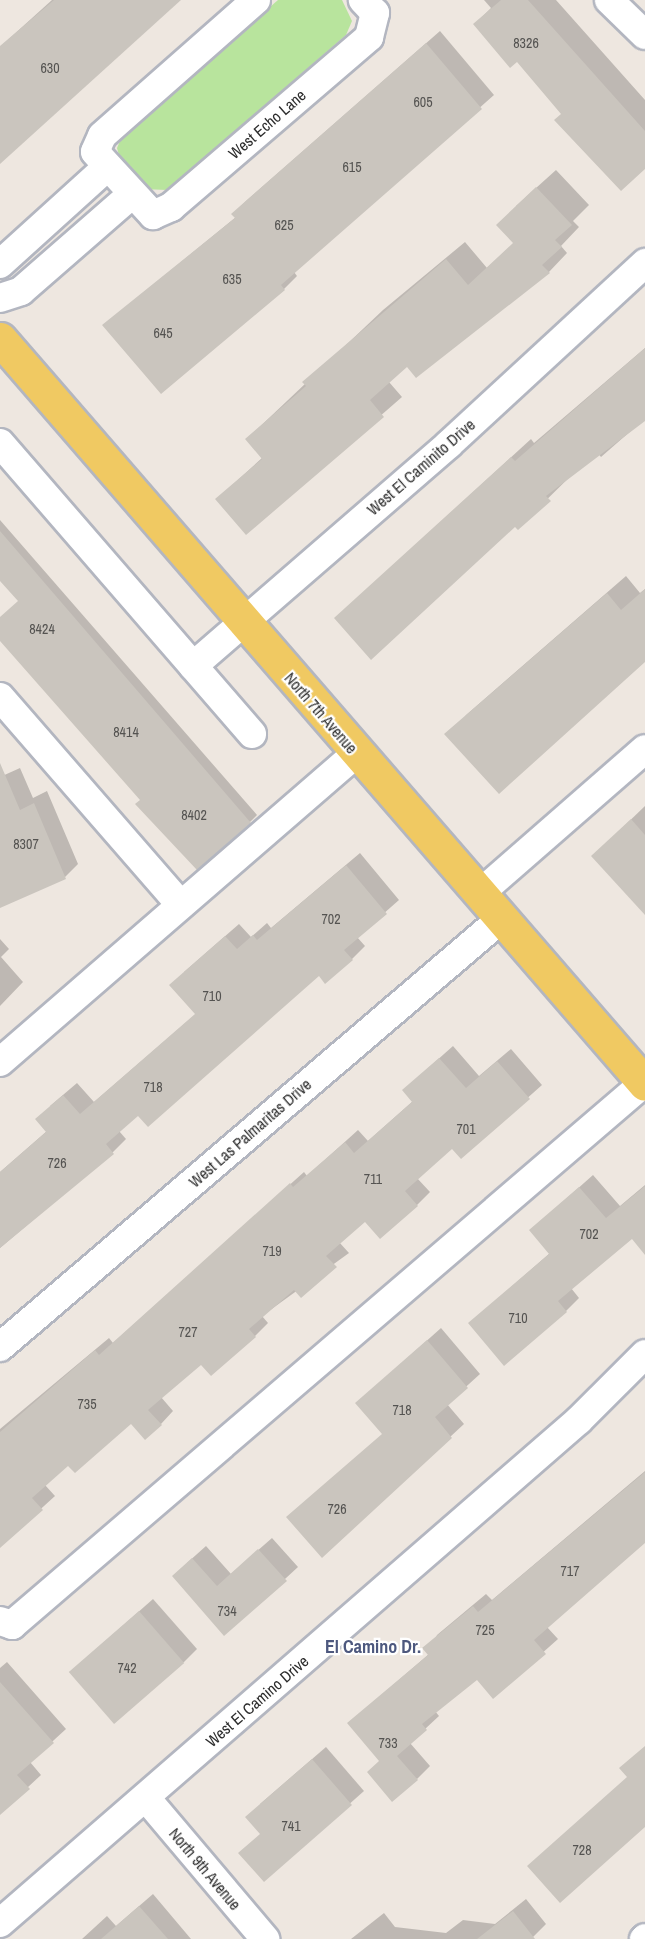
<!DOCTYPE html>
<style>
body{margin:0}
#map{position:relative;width:645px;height:1939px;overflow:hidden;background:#eee7e0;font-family:"Archivo Narrow",sans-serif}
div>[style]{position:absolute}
.green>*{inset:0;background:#b8e49d}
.shadow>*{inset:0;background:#0003}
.building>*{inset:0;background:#cac5be;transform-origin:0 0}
.roads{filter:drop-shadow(2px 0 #b3b6c0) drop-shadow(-2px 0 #b3b6c0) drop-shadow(0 2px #b3b6c0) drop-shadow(0 -2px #b3b6c0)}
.minor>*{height:28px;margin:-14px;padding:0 14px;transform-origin:14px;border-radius:14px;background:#fff}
.major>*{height:33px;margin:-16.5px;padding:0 16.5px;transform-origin:16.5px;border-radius:16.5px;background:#f0c962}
span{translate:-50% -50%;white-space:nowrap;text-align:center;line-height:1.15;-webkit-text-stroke:4.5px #fff;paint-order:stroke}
.number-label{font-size:14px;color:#545351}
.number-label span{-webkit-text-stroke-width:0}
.street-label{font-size:16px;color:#2d2d2d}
.neighbourhood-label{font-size:18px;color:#4d587e;font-weight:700}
</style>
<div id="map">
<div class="green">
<i style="clip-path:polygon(278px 0,342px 0,352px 21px,346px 35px,168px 190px,141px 189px,122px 166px,117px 148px,122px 136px)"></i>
</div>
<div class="shadow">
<i style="clip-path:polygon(52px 0,178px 0,0 161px,0 47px)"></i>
<i style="clip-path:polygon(484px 0,556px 0,645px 100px,645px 167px,563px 114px,517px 60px,475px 24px,491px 8px)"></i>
<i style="clip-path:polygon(440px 31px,494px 95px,294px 272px,297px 276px,284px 289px,161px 392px,104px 325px,236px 217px,233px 214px,246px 201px)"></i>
<i style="clip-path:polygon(556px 170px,589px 205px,573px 221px,579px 227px,561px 246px,567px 253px,549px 272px,407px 365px,389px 382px,402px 397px,246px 533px,217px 499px,263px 457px,247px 439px,383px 310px,465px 242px,487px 268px,514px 243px,516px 206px)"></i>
<i style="clip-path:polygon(645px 348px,641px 422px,601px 457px,596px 451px,518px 528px,515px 525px,336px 618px,531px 439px,534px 443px)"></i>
<i style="clip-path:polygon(0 520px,257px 815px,250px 822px,142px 800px,0 638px,0 618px,20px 601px,0 578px)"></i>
<i style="clip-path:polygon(626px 576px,640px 593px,645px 589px,645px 661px,465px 716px)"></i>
<i style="clip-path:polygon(20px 768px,33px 798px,47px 791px,78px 864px,65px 877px,0 906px,0 777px)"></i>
<i style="clip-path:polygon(645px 806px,645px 913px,593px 856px)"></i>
<i style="clip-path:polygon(360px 853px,399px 900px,357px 937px,365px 946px,352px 959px,319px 974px,138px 1114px,119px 1131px,126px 1139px,113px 1152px,0 1248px,0 1172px,47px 1131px,50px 1106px,77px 1083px,94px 1102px,196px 1014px,184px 972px,239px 924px,251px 937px,267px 923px,271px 928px)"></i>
<i style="clip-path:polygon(0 939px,9px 949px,1px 957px,23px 982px,0 1006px)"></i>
<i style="clip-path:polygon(453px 1046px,479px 1076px,511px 1049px,542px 1085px,461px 1157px,452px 1147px,417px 1178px,430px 1192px,417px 1205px,365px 1220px,339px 1242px,349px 1253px,262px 1316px,268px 1323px,255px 1336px,201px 1362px,161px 1397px,173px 1411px,161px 1424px,131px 1421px,68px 1464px,45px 1485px,55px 1496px,0 1546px,0 1429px,109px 1338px,113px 1343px,304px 1172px,307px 1176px,358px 1130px,368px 1141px,413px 1101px,417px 1078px)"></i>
<i style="clip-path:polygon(593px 1175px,620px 1206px,645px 1185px,645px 1242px,632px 1237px,571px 1288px,579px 1298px,566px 1311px,470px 1323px,550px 1253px,531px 1230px)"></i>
<i style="clip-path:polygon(441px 1328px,480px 1374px,447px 1404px,464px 1424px,322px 1556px,383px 1433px,357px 1403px)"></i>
<i style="clip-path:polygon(645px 1471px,645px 1541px,547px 1627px,558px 1639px,493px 1697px,478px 1678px,435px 1711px,439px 1716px,410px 1743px,430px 1766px,417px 1779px,381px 1760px,349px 1723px,429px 1654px,437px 1635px,486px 1594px,492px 1600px)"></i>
<i style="clip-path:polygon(272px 1538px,298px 1567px,225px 1634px,187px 1563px,206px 1546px,231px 1574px)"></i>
<i style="clip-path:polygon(153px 1599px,197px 1649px,184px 1662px,84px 1660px)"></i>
<i style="clip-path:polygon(7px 1662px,66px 1729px,30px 1762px,41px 1775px,0 1813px,0 1668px)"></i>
<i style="clip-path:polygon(326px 1747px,364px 1791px,264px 1880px,260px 1804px)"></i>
<i style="clip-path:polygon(153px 1894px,191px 1939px,82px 1939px,107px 1916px,116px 1926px)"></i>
<i style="clip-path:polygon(526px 1899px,546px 1924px,531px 1939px,351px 1939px,384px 1913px,395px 1927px,446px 1933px,463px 1920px,495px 1924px)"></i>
</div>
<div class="building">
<i style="clip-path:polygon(54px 0,181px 0,0 164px,0 46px)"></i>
<i style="clip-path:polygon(501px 0,528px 0,645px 131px,645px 169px,621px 191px,554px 120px,561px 114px,517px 62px,510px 68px,473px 24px)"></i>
<i style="clip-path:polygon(426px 43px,482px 109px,281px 285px,285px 290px,161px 394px,102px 325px,235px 218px,231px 214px)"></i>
<i style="clip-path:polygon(536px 187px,572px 225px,555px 240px,562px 247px,542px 265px,550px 273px,416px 378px,407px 367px,370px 400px,384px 417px,246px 535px,215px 499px,262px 459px,245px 439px,306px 386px,302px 382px,446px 259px,468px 285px,513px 243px,496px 225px)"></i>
<i style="clip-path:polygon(645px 348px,645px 421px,546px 496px,551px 501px,518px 530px,515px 527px,371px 660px,334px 618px,511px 457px,515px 461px)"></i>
<i style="clip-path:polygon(0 531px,251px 823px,197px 870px,135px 804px,140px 800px,0 641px,0 617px,18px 601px,0 581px)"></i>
<i style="clip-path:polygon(645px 589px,645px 662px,499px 794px,444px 734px,607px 593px,621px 610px)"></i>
<i style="clip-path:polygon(0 763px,20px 810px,34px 803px,66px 879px,0 908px)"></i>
<i style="clip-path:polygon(631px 819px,645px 835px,645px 915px,591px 856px)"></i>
<i style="clip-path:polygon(346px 865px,387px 914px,344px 950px,353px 960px,325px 984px,319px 976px,148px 1127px,138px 1116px,106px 1144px,114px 1154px,0 1248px,0 1172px,46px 1132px,35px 1119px,63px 1095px,80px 1114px,195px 1014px,169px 985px,225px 936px,237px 949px,253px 935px,257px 940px)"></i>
<i style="clip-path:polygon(439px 1058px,466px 1088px,497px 1061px,530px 1099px,461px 1159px,452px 1149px,405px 1191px,418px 1206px,380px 1239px,365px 1222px,326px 1256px,337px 1267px,301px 1298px,294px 1290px,249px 1329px,256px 1337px,211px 1376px,201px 1365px,148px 1410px,162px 1425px,145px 1440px,131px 1424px,75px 1473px,68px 1466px,32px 1498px,43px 1510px,0 1548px,0 1432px,95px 1350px,99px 1355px,290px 1183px,293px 1187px,345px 1142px,354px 1153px,412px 1102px,402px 1090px)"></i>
<i style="clip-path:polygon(645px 1186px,645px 1255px,632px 1239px,558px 1301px,567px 1312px,504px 1366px,468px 1323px,549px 1254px,529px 1230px,579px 1187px,606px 1218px)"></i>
<i style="clip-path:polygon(427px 1340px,468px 1388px,435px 1417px,452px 1438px,322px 1558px,286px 1517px,382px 1434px,355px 1403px)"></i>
<i style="clip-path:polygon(645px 1472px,645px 1543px,534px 1640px,546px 1654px,493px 1699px,477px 1680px,422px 1724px,427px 1730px,397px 1756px,418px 1780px,392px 1802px,367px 1772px,379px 1761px,347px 1723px,428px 1655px,422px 1648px,473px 1606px,478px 1612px)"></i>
<i style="clip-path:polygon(258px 1549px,287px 1581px,224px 1636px,172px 1576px,192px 1558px,217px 1586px)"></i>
<i style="left:139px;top:1611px;width:69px;height:93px;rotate:49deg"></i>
<i style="clip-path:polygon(0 1682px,54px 1743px,17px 1775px,30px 1789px,0 1815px)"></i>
<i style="clip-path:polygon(645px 1746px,645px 1827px,560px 1903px,527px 1866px,627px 1777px,619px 1768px)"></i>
<i style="clip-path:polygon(312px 1759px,352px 1805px,264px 1882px,238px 1853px,260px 1834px,245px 1817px)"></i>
<i style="clip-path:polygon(139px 1906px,168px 1939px,101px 1939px)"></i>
<i style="clip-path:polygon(513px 1911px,535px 1939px,477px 1939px)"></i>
</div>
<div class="roads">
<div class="minor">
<i style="left:256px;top:0;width:205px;rotate:138.6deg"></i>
<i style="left:102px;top:136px;width:17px;rotate:114deg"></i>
<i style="left:95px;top:152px;width:86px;rotate:47.4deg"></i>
<i style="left:153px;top:215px;width:20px;rotate:-24deg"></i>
<i style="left:171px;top:207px;width:261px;rotate:-40.6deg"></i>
<i style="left:369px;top:37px;width:25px;rotate:-76deg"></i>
<i style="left:375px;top:13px;width:18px;rotate:-133deg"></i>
<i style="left:609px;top:0;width:50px;rotate:44.2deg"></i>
<i style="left:0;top:264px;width:144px;rotate:-42.2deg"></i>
<i style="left:0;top:298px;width:22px;rotate:-18deg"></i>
<i style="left:21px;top:291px;width:147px;rotate:-41.1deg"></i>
<i style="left:0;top:443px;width:385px;rotate:49.1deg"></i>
<i style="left:193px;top:666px;width:339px;rotate:-40.9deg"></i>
<i style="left:449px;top:444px;width:267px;rotate:-42.7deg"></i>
<i style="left:0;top:697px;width:274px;rotate:49deg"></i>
<i style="left:479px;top:894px;width:220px;rotate:-41.1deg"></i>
<i style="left:0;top:1062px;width:471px;rotate:-40.9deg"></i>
<i style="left:0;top:1347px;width:659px;rotate:-40.51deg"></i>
<i style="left:0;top:1621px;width:13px;rotate:18deg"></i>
<i style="left:12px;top:1625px;width:833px;rotate:-40.62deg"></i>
<i style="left:146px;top:1798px;width:185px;rotate:49.8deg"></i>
<i style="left:0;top:1923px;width:767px;rotate:-40.98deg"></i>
<i style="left:579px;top:1420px;width:93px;rotate:-45deg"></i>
<i style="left:644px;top:1939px;width:1px;rotate:-45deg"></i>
</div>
<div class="major">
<i style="left:0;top:339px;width:985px;rotate:49.11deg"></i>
</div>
</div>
<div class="number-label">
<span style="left:526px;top:43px">8326</span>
<span style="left:50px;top:68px">630</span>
<span style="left:423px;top:102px">605</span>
<span style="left:352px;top:167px">615</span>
<span style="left:284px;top:225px">625</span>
<span style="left:232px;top:279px">635</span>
<span style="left:163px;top:333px">645</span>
<span style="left:42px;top:629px">8424</span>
<span style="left:126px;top:732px">8414</span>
<span style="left:194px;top:815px">8402</span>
<span style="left:26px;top:844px">8307</span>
<span style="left:331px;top:919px">702</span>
<span style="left:212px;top:996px">710</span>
<span style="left:153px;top:1087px">718</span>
<span style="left:466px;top:1129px">701</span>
<span style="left:57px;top:1163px">726</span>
<span style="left:373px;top:1179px">711</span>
<span style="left:589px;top:1234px">702</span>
<span style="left:272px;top:1251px">719</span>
<span style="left:518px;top:1318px">710</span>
<span style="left:188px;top:1332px">727</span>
<span style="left:87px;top:1404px">735</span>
<span style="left:402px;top:1410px">718</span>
<span style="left:337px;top:1509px">726</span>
<span style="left:570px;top:1571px">717</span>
<span style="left:227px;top:1611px">734</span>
<span style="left:485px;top:1630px">725</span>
<span style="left:127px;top:1668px">742</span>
<span style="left:388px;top:1743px">733</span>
<span style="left:291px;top:1826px">741</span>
<span style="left:582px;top:1850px">728</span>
</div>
<div class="street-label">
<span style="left:267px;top:124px;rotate:-41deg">West Echo Lane</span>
<span style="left:421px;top:467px;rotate:-41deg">West El Caminito Drive</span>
<span style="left:321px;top:713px;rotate:49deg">North 7th Avenue</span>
<span style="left:250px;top:1133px;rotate:-41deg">West Las Palmaritas Drive</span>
<span style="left:257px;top:1701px;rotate:-41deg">West El Camino Drive</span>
<span style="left:205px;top:1869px;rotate:50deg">North 9th Avenue</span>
</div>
<div class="neighbourhood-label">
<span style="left:373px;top:1647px">El Camino Dr.</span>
</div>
</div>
